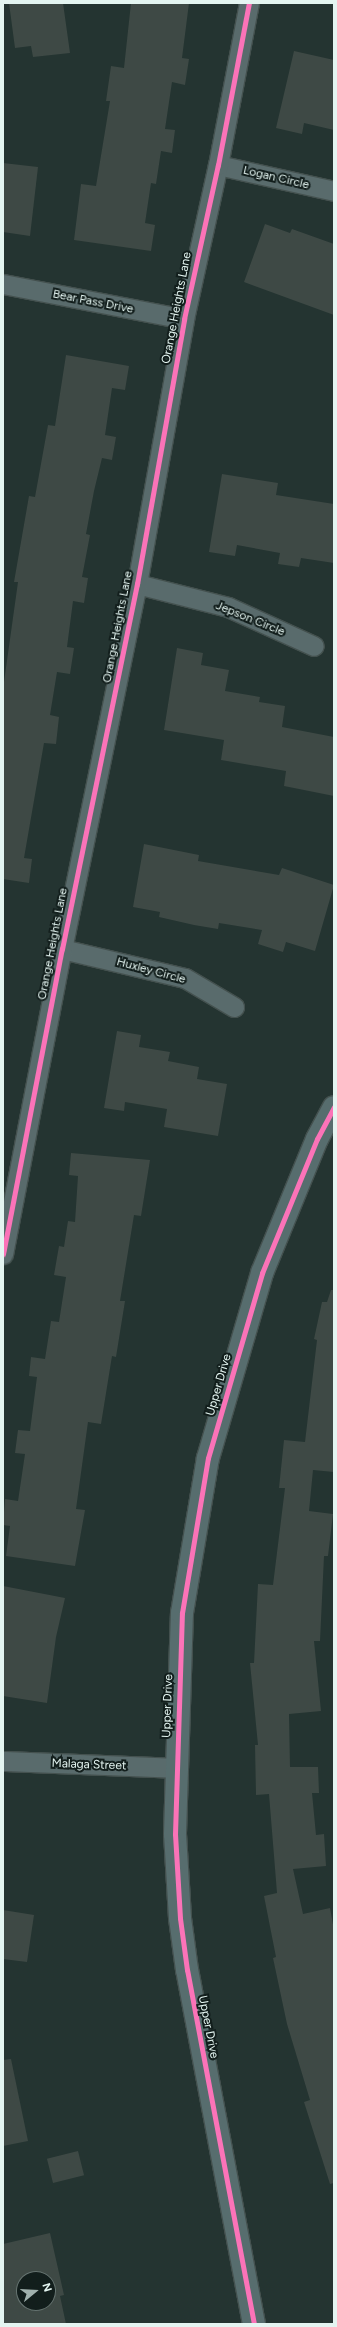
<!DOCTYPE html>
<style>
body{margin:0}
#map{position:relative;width:337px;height:2327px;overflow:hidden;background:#243431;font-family:Figtree,sans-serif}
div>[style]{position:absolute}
.building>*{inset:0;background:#3e4945;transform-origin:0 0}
.roads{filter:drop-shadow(1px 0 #44514f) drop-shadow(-1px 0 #44514f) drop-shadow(0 1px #44514f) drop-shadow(0 -1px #44514f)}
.minor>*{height:19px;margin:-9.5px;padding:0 9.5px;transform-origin:9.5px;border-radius:9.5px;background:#596b6c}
.secondary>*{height:22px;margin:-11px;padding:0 11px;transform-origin:11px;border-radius:11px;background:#576d6e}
.cycleway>*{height:5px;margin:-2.5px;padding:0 2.5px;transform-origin:2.5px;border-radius:2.5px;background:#fb73b8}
span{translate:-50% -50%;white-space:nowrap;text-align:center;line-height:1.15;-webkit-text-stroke:4px #121e1c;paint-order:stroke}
.street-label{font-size:12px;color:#e4f5f1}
.frame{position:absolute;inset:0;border:4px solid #e4f5f1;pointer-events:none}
.north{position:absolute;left:16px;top:2271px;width:40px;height:40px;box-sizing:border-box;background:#121e1c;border:1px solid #667471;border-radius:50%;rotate:72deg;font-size:11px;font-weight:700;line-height:16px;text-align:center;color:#e4f5f1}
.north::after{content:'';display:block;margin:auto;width:14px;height:18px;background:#a1b1ae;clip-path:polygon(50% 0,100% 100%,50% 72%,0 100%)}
</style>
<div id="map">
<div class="building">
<i style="clip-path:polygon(9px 3px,63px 3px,70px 53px,33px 57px,31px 46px,15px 48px)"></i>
<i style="clip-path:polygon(131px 3px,189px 3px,182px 58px,189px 59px,185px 85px,172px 82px,165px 129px,175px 130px,172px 153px,161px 151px,156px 184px,151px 183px,145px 223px,155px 225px,151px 251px,74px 240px,81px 184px,96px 186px,110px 101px,106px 101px,111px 66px,124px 68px)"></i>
<i style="clip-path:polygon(294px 51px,334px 60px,334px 130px,304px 123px,302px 134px,276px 128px)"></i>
<i style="clip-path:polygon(3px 163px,38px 167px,30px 236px,3px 232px)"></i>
<i style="clip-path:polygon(265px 224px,290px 233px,292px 229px,334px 244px,334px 315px,244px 282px)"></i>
<i style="clip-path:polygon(66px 355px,129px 366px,125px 390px,112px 388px,105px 435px,116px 437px,112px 460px,102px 458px,94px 491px,86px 534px,90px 535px,82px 577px,88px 578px,84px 603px,73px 601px,67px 647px,74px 648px,70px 674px,57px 672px,50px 715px,59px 717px,56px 744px,44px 743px,24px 858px,32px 859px,29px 883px,3px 879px,3px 689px,18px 582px,14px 582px,29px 496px,35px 497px,48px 425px,55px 426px)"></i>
<i style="clip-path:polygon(222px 474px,278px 483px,276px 495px,334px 504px,334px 563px,301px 558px,299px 567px,278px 564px,280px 553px,237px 545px,235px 556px,209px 552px)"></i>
<i style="clip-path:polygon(177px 648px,203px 653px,201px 665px,229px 670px,225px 691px,260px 697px,259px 702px,285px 706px,282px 727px,334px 737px,334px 796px,284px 786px,286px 771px,221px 760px,224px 740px,164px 730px)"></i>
<i style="clip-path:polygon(144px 844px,199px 855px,198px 861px,279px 875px,282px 868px,334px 885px,315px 951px,286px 942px,283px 952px,258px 944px,262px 930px,219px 923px,218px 929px,194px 925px,159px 917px,160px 912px,133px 907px)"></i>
<i style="clip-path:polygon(117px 1031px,141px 1035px,139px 1047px,170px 1052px,168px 1061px,199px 1067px,197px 1079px,227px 1084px,218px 1136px,164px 1127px,167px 1109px,125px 1102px,124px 1111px,104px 1108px)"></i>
<i style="clip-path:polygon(71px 1153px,150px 1160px,141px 1216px,134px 1215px,120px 1301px,125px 1301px,116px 1357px,112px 1356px,101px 1424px,88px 1422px,76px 1509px,85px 1510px,75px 1566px,6px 1556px,10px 1526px,3px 1525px,5px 1499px,18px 1501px,25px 1454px,15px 1453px,18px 1430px,30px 1431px,37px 1377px,29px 1376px,31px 1357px,45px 1359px,51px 1321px,59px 1322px,66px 1277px,54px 1275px,59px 1246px,64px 1247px,68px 1221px,75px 1222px,78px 1176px,69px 1175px)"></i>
<i style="clip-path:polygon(331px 1290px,334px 1290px,334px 1472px,313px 1470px,309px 1511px,333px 1514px,328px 1556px,324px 1556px,320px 1641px,314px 1641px,321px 1711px,289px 1714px,290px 1767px,318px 1767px,319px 1793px,312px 1793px,316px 1835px,324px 1834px,326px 1866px,293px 1869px,303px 1914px,330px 1908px,334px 1930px,334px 2183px,330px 2184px,304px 2102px,310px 2100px,287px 2024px,273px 1958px,276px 1957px,264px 1896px,277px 1893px,269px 1794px,256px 1795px,255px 1745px,258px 1745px,250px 1663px,254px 1663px,258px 1584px,273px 1585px,285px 1488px,279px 1488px,284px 1440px,305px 1442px,317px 1340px,314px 1339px,322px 1302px,327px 1302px)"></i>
<i style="clip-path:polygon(3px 1586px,65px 1598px,56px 1637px,47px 1703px,3px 1696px)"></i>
<i style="clip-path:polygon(3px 1910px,34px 1915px,27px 1962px,3px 1959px)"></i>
<i style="clip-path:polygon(11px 2059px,28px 2141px,3px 2146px,3px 2060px)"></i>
<i style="left:78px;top:2151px;width:25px;height:32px;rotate:76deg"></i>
<i style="clip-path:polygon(evenodd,50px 2233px,64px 2295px,60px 2296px,66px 2324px,3px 2324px,3px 2244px,50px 2233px,24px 2279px,48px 2279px,48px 2303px,24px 2303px,24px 2279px)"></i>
</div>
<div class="roads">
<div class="minor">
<i style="left:218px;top:165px;width:119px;rotate:12.6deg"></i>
<i style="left:3px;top:284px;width:184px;rotate:10.9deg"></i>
<i style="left:137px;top:584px;width:94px;rotate:14.2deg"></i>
<i style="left:228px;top:607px;width:94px;rotate:24.4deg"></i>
<i style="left:62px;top:949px;width:126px;rotate:13.3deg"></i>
<i style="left:185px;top:978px;width:57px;rotate:30.6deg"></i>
<i style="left:3px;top:1254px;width:311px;rotate:-79.1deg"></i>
<i style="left:62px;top:949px;width:373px;rotate:-78.4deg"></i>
<i style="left:137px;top:584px;width:269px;rotate:-79.9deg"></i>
<i style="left:184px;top:319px;width:158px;rotate:-77.6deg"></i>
<i style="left:218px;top:165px;width:165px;rotate:-79.2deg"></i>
<i style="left:3px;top:1761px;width:173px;rotate:2.3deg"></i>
</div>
<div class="secondary">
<i style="left:254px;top:2324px;width:360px;rotate:-100.7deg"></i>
<i style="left:187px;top:1970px;width:52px;rotate:-97.7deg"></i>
<i style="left:180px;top:1918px;width:84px;rotate:-93.4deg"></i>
<i style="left:175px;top:1834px;width:221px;rotate:-88.2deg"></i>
<i style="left:182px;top:1613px;width:157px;rotate:-80.5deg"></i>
<i style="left:208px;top:1458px;width:193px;rotate:-73.7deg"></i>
<i style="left:262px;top:1273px;width:145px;rotate:-67.7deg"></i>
<i style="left:317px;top:1139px;width:36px;rotate:-62deg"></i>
</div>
</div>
<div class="cycleway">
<i style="left:3px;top:1254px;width:311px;rotate:-79.1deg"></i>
<i style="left:62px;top:949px;width:373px;rotate:-78.4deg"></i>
<i style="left:137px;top:584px;width:269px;rotate:-79.9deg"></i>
<i style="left:184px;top:319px;width:158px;rotate:-77.6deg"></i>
<i style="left:218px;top:165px;width:165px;rotate:-79.2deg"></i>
<i style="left:254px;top:2324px;width:360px;rotate:-100.7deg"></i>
<i style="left:187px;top:1970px;width:52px;rotate:-97.7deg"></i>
<i style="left:180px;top:1918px;width:84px;rotate:-93.4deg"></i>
<i style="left:175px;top:1834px;width:221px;rotate:-88.2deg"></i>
<i style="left:182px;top:1613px;width:157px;rotate:-80.5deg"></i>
<i style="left:208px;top:1458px;width:193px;rotate:-73.7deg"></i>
<i style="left:262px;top:1273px;width:145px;rotate:-67.7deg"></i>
<i style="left:317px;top:1139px;width:36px;rotate:-62deg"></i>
</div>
<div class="street-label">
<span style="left:276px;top:178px;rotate:13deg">Logan Circle</span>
<span style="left:93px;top:302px;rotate:11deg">Bear Pass Drive</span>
<span style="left:177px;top:308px;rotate:-79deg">Orange Heights Lane</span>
<span style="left:250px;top:619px;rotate:22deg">Jepson Circle</span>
<span style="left:118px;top:627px;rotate:-79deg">Orange Heights Lane</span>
<span style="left:53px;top:944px;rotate:-79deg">Orange Heights Lane</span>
<span style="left:151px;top:971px;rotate:15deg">Huxley Circle</span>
<span style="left:219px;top:1385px;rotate:-74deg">Upper Drive</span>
<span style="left:168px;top:1706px;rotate:-88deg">Upper Drive</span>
<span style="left:89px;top:1765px;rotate:2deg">Malaga Street</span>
<span style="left:208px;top:2027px;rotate:79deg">Upper Drive</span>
</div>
<div class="frame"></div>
<div class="north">N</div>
</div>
